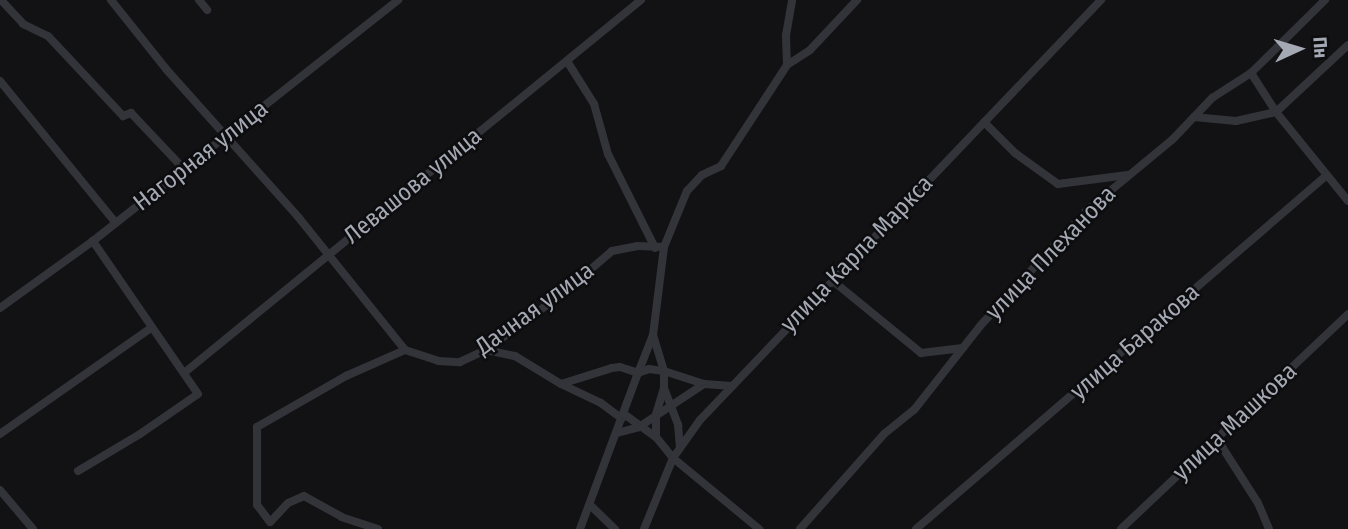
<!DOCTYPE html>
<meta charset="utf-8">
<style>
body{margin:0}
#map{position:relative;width:1348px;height:529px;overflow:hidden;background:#121214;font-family:"Fira Sans Condensed",sans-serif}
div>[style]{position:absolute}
.street>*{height:8px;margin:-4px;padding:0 4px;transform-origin:4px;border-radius:4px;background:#333439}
span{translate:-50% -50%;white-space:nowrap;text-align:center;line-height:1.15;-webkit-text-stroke:5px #0d0d0f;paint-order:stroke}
.street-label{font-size:24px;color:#a4a9b4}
.north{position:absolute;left:1264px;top:14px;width:70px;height:70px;-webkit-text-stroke:5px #0d0d0f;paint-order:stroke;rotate:86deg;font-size:19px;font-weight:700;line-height:28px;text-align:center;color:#a4a9b4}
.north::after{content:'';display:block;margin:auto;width:24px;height:32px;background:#a4a9b4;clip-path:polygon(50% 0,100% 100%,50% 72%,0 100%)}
</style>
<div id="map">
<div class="street">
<i style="left:1px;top:0;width:33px;rotate:47deg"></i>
<i style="left:23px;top:24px;width:28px;rotate:26deg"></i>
<i style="left:48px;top:36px;width:110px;rotate:46.8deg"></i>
<i style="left:123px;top:116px;width:9px;rotate:-21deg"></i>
<i style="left:131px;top:113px;width:77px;rotate:46.6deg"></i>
<i style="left:111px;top:0;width:88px;rotate:51.4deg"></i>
<i style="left:166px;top:69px;width:200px;rotate:48.2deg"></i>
<i style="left:299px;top:218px;width:169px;rotate:51.2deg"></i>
<i style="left:405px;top:350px;width:35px;rotate:18deg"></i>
<i style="left:438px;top:361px;width:22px;rotate:3deg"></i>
<i style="left:460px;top:362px;width:29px;rotate:-25deg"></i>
<i style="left:486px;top:350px;width:94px;rotate:-36.4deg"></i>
<i style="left:562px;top:294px;width:66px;rotate:-40.7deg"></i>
<i style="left:612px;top:251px;width:25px;rotate:-11deg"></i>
<i style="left:637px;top:246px;width:27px;rotate:2deg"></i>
<i style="left:664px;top:247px;width:61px;rotate:-67.7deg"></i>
<i style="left:687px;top:191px;width:22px;rotate:-47deg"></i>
<i style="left:702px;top:175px;width:21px;rotate:-25deg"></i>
<i style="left:721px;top:166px;width:121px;rotate:-56.8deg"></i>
<i style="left:787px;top:65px;width:27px;rotate:-33deg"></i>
<i style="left:810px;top:50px;width:69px;rotate:-46.8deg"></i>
<i style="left:199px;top:0;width:13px;rotate:51deg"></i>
<i style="left:567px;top:61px;width:51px;rotate:57.9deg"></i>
<i style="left:594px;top:104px;width:52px;rotate:74.4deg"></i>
<i style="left:608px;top:154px;width:105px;rotate:63.4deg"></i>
<i style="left:787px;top:65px;width:30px;rotate:-92deg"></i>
<i style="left:786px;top:35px;width:36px;rotate:-80deg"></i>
<i style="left:1251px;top:73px;width:46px;rotate:57.3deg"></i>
<i style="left:1276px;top:112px;width:81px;rotate:51deg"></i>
<i style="left:0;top:81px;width:182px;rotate:50.8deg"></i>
<i style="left:1194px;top:117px;width:42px;rotate:5.4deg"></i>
<i style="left:1236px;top:121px;width:41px;rotate:-12.7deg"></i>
<i style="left:1276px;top:112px;width:98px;rotate:-42.9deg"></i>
<i style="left:984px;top:122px;width:44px;rotate:45deg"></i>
<i style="left:1015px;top:153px;width:53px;rotate:35.8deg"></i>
<i style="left:1058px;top:184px;width:70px;rotate:-7.4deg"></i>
<i style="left:664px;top:247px;width:89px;rotate:97.1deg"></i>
<i style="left:653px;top:335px;width:38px;rotate:73deg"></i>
<i style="left:664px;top:371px;width:17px;rotate:90deg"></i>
<i style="left:664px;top:388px;width:28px;rotate:107deg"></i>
<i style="left:656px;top:415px;width:22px;rotate:90deg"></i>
<i style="left:656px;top:437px;width:27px;rotate:51deg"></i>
<i style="left:673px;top:458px;width:112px;rotate:39.5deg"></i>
<i style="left:833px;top:281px;width:114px;rotate:39.3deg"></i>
<i style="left:921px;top:353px;width:42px;rotate:-6.8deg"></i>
<i style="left:0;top:308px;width:115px;rotate:-35.8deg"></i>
<i style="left:93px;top:241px;width:389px;rotate:-38.3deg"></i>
<i style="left:486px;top:350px;width:30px;rotate:12deg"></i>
<i style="left:515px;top:356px;width:54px;rotate:31.3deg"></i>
<i style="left:561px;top:384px;width:53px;rotate:-17.4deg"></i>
<i style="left:612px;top:368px;width:8px;rotate:-7deg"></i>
<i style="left:620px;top:367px;width:19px;rotate:18deg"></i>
<i style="left:638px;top:373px;width:166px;rotate:110.4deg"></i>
<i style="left:184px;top:373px;width:590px;rotate:-39.22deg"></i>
<i style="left:638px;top:373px;width:12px;rotate:-20deg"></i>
<i style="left:649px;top:369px;width:15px;rotate:8deg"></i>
<i style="left:664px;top:371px;width:42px;rotate:18deg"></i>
<i style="left:704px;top:384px;width:28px;rotate:4deg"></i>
<i style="left:638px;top:373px;width:41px;rotate:-68.5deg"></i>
<i style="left:561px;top:384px;width:44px;rotate:25.4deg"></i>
<i style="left:601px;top:403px;width:26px;rotate:37deg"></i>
<i style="left:664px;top:388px;width:40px;rotate:69deg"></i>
<i style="left:678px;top:425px;width:23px;rotate:85deg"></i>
<i style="left:624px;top:414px;width:39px;rotate:36deg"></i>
<i style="left:617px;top:433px;width:23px;rotate:-15deg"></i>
<i style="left:639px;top:427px;width:78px;rotate:-33.5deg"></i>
<i style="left:0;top:434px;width:184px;rotate:-35.1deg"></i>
<i style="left:1217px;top:439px;width:76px;rotate:57.4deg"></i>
<i style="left:1258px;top:503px;width:28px;rotate:67deg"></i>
<i style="left:78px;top:471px;width:72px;rotate:-30.8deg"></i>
<i style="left:140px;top:434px;width:70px;rotate:-34.6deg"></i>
<i style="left:198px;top:394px;width:186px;rotate:-124.5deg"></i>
<i style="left:0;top:490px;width:51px;rotate:49.8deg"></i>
<i style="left:590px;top:505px;width:35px;rotate:44deg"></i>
<i style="left:378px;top:529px;width:38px;rotate:-162deg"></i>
<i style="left:342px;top:517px;width:43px;rotate:-151.1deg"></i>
<i style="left:304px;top:496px;width:17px;rotate:156deg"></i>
<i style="left:288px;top:503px;width:26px;rotate:133deg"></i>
<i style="left:270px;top:522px;width:21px;rotate:-127deg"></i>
<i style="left:257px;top:505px;width:78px;rotate:-90deg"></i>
<i style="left:257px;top:427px;width:103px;rotate:-29.8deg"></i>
<i style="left:346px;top:376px;width:64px;rotate:-23.8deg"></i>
<i style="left:644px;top:529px;width:77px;rotate:-67.8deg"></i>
<i style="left:673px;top:458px;width:47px;rotate:-54.6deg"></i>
<i style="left:700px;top:420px;width:581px;rotate:-46.33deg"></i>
<i style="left:800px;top:529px;width:127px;rotate:-48.5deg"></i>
<i style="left:884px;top:434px;width:38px;rotate:-39deg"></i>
<i style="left:914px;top:410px;width:107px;rotate:-51.8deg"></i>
<i style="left:980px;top:326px;width:156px;rotate:-47.3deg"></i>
<i style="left:1086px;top:211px;width:113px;rotate:-39.6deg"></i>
<i style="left:1173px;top:139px;width:57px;rotate:-46.4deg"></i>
<i style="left:1212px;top:98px;width:46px;rotate:-32.7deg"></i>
<i style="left:1251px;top:73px;width:104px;rotate:-44.6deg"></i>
<i style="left:916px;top:529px;width:542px;rotate:-40.74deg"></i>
<i style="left:1327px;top:175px;width:33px;rotate:51deg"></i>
<i style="left:1121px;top:529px;width:313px;rotate:-43.4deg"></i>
</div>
<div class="street-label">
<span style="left:201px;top:156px;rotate:-38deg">Нагорная улица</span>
<span style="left:413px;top:186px;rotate:-39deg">Левашова улица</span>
<span style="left:1051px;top:253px;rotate:-46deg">улица Плеханова</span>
<span style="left:857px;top:254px;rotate:-46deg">улица Карла Маркса</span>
<span style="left:535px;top:309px;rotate:-36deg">Дачная улица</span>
<span style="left:1135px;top:342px;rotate:-41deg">улица Баракова</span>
<span style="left:1235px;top:422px;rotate:-43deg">улица Машкова</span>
</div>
<div class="north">Пн</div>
</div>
